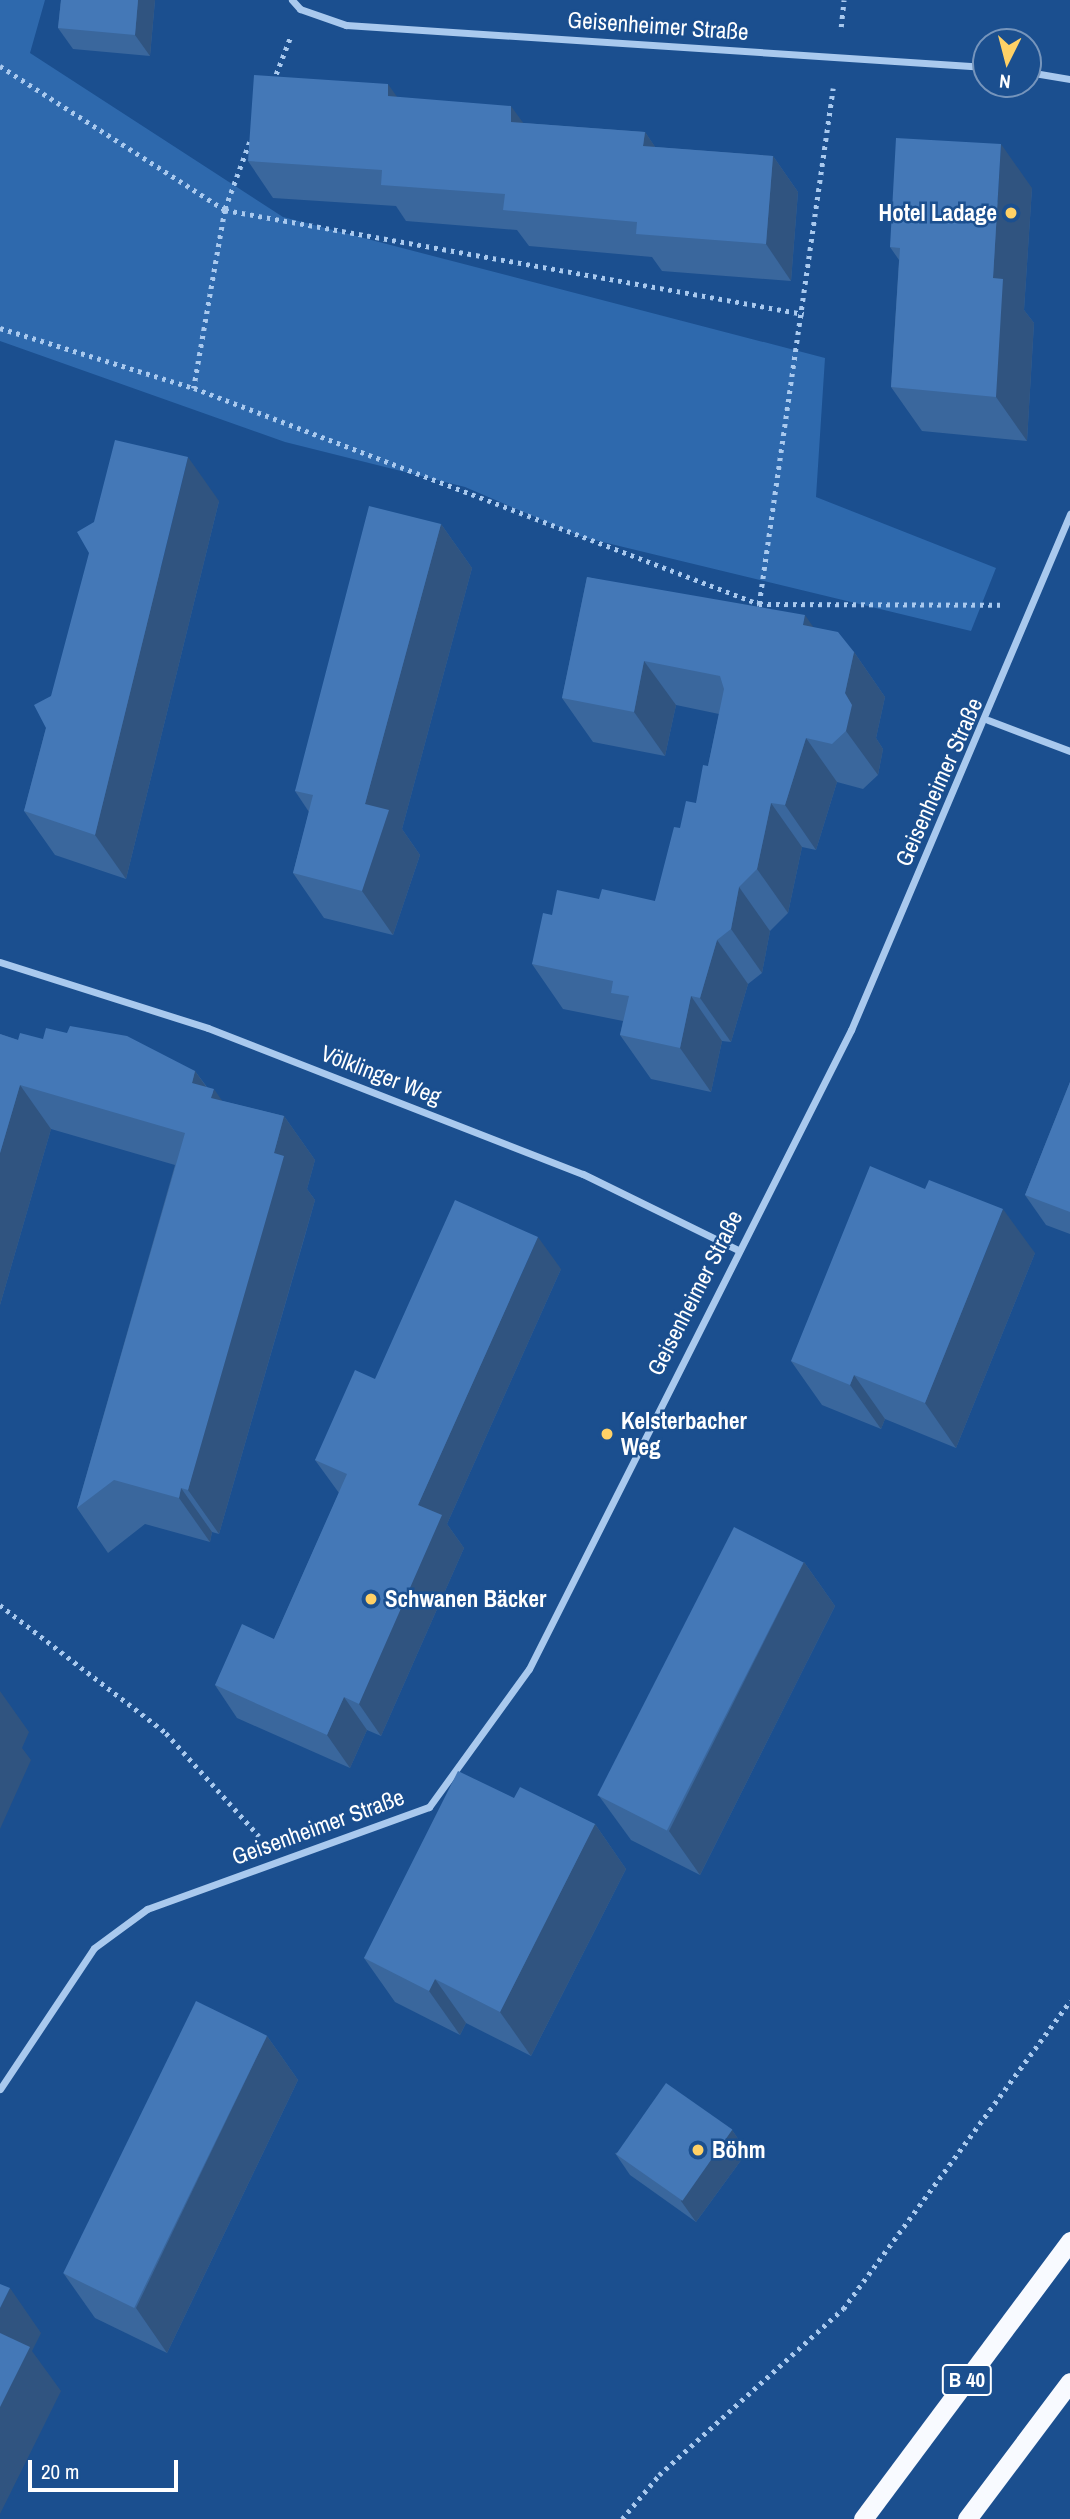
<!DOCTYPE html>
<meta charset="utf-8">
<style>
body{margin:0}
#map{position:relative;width:1070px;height:2519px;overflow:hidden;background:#1b4f8f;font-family:"Archivo Narrow",sans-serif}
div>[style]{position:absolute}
.green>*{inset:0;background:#2e69ad}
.path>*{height:4.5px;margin-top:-2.25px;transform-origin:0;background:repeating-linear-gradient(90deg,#a9c9ee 0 3.5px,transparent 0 8.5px)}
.minor>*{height:7px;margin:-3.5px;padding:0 3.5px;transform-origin:3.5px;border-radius:3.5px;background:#a9c9ee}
.trunk>*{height:19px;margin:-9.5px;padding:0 9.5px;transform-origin:9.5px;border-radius:9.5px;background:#f8faff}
.wall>*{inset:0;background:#3a679d}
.shaded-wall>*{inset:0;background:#305480}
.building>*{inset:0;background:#4478b7;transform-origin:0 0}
.dots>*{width:19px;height:19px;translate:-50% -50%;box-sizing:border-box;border:4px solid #1b4f8f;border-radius:50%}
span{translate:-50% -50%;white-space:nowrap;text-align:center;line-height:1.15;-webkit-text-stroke:5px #1b4f8f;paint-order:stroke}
.shield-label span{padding:2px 5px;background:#1b4f8f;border:2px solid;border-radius:5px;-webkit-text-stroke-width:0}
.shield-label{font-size:21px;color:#fff;font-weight:700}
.street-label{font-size:23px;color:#fff}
.poi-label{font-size:23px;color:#fff;font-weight:700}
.right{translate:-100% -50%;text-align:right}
.left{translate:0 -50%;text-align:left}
.north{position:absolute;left:972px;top:28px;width:70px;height:70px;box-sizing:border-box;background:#1b4f8f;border:2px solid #7695bc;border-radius:50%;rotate:186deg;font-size:19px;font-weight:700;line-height:28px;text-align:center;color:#fff}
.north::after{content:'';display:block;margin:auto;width:24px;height:32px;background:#ffd166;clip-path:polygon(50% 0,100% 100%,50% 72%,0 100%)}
.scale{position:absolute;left:28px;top:2460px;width:150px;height:32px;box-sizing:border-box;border:4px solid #fff;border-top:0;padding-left:9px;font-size:21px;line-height:24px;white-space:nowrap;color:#fff;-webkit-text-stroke:5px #1b4f8f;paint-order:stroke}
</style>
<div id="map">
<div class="green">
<i style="clip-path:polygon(0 0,45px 0,30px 53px,283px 217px,825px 358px,816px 497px,996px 568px,971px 631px,582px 537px,465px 487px,285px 442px,0 341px)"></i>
</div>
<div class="path">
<i style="left:841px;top:27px;width:27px;rotate:-84deg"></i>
<i style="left:0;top:66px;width:267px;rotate:32.6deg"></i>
<i style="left:225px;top:210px;width:181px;rotate:99.9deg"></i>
<i style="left:273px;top:82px;width:47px;rotate:-68.9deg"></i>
<i style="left:250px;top:142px;width:72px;rotate:110.2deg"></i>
<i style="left:225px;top:210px;width:588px;rotate:10.18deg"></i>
<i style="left:0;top:328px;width:203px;rotate:17.2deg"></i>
<i style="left:194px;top:388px;width:605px;rotate:20.92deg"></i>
<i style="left:759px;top:604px;width:241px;rotate:0.2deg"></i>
<i style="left:759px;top:604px;width:521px;rotate:-81.84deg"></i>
<i style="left:0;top:1605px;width:210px;rotate:37.6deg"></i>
<i style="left:166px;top:1733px;width:139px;rotate:47.9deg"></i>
<i style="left:622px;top:2519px;width:57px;rotate:-49.9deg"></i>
<i style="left:659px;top:2475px;width:248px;rotate:-42.1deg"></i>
<i style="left:843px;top:2309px;width:383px;rotate:-53.6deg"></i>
</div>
<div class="minor">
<i style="left:292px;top:0;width:12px;rotate:48deg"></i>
<i style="left:300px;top:9px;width:49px;rotate:19.2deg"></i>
<i style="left:346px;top:25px;width:641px;rotate:3.75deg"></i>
<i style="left:1028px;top:72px;width:43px;rotate:9.5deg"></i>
<i style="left:988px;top:720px;width:88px;rotate:20.7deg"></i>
<i style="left:0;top:962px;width:218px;rotate:17.6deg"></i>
<i style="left:208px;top:1028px;width:402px;rotate:21.3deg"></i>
<i style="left:583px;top:1174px;width:173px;rotate:26.1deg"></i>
<i style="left:0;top:2089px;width:169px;rotate:-56.3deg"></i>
<i style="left:94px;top:1948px;width:66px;rotate:-36.3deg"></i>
<i style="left:147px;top:1909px;width:300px;rotate:-19.9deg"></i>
<i style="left:429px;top:1807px;width:170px;rotate:-54.1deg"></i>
<i style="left:529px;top:1669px;width:716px;rotate:-63.26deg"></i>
<i style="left:851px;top:1030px;width:561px;rotate:-67deg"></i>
</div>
<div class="trunk">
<i style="left:863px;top:2519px;width:347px;rotate:-53.3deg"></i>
<i style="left:967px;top:2519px;width:171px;rotate:-53.1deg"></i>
</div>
<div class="wall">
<i style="clip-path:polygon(61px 0,155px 0,150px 56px,73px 49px,58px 28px)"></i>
<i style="clip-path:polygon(397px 97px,523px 123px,645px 132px,655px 147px,773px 156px,798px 192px,791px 281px,662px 271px,652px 257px,529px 246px,517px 230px,406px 221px,396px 206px,273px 198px,248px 161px)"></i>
<i style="clip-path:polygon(1032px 188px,1024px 310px,1034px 323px,1027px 441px,922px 431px,891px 387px,899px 260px,890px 247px)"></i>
<i style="clip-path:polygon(219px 501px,126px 879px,55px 855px,24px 811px,46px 728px,51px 696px)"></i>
<i style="clip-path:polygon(441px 524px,472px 568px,402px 829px,420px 855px,393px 935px,324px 918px,293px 873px,309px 812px,295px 791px)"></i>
<i style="clip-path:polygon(587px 577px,813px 627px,854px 652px,885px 697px,876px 738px,883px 749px,878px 775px,863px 789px,837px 782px,816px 850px,802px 847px,788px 913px,770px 931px,762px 973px,748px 984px,731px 1042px,722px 1041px,711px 1092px,651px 1079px,620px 1035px,623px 1021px,563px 1009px,532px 964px,552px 915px,599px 899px,655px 901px,680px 828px,696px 803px,708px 766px,719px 714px,676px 705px,665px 756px,593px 742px,562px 698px)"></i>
<i style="clip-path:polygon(0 1034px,18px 1040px,43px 1039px,195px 1071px,207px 1087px,222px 1101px,284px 1116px,315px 1160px,307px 1189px,315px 1200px,304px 1239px,219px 1534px,212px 1532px,210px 1542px,145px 1524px,108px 1553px,77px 1508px,175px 1165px,51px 1129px,0 1305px)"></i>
<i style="clip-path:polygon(1070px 1082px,1070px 1234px,1046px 1225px,1025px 1195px)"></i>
<i style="clip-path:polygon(1035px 1253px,956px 1448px,885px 1419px,881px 1429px,822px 1405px,791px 1361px)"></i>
<i style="clip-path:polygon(561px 1269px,447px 1524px,464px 1548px,381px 1736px,367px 1730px,350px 1768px,237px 1718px,215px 1685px,274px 1639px,339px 1493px,315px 1460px,375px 1379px)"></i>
<i style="clip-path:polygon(804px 1562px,835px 1606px,700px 1875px,631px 1840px,599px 1796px)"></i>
<i style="clip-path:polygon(514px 1798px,595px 1824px,626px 1869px,531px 2056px,466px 2023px,460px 2035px,395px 2002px,364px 1958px)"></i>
<i style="clip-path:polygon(267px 2036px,298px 2080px,167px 2353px,95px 2318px,64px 2274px)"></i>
<i style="clip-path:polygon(732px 2130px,747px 2152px,696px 2222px,630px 2175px,615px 2153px)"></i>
</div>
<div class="shaded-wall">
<i style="clip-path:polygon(138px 0,155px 0,150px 56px,135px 35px)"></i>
<i style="clip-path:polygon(388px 84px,414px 121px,388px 96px)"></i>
<i style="clip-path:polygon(511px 106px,537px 142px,511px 122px)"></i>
<i style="clip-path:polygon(645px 132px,670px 169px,643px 146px)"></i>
<i style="clip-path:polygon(1001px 144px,1032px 188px,1024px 310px,1034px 323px,1027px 441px,996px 397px,993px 278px)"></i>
<i style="clip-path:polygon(773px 156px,798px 192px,791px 281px,766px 244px)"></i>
<i style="clip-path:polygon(188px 457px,219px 501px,126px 879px,95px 835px)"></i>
<i style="clip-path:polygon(441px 524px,472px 568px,402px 829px,420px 855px,393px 935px,362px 891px,365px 804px)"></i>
<i style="clip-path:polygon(805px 615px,836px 660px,803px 625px)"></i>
<i style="clip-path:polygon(854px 652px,885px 697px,876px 738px,883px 749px,878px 775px,846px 731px,845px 693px)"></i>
<i style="clip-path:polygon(644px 661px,676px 705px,665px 756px,634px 712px)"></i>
<i style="clip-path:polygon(806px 738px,837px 782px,816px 850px,785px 805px)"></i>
<i style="clip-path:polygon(771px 803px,802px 847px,788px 913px,757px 869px)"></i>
<i style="clip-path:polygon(739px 887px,770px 931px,762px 973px,731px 929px)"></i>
<i style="clip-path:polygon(717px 940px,748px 984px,731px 1042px,700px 998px)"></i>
<i style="clip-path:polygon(691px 996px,722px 1041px,711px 1092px,680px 1048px)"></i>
<i style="clip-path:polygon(195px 1071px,212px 1095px,214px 1089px,245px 1134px,192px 1083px)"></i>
<i style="clip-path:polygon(20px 1085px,51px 1129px,0 1305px,0 1153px)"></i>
<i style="clip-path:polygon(284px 1116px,315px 1160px,307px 1189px,315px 1200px,219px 1534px,188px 1490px,274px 1153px)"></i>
<i style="clip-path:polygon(1003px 1209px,1035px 1253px,956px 1448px,925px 1403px)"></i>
<i style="clip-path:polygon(538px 1237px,561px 1269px,447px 1524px,464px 1548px,381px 1736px,359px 1704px,418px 1505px)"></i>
<i style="clip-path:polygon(854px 1375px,885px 1419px,881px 1429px,850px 1385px)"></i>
<i style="clip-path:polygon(181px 1488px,212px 1532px,210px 1542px,179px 1498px)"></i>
<i style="clip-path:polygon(804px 1562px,835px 1606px,700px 1875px,669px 1831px)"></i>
<i style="clip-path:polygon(0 1691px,29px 1732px,22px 1748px,31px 1760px,0 1829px)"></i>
<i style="clip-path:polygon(344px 1697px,367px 1730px,350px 1768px,327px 1735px)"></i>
<i style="clip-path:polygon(595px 1824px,626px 1869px,531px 2056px,500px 2012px)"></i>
<i style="clip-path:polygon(435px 1979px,466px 2023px,460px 2035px,429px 1991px)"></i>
<i style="clip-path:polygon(267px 2036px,298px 2080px,167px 2353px,136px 2308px)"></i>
<i style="clip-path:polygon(732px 2130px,747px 2152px,696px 2222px,681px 2201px)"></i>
<i style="clip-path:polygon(10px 2288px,41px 2333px,32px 2351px,61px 2391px,0 2514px,0 2308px)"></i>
</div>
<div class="building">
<i style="clip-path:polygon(61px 0,138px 0,135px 35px,58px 28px)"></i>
<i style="clip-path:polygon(254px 75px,388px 84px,388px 96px,511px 106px,511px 122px,645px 132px,643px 146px,773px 156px,766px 244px,636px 234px,637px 222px,503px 210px,505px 194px,381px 185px,382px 170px,248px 161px)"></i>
<i style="clip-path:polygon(896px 138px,1001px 144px,993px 278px,1003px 279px,996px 397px,891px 387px,900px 248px,890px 247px)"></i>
<i style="clip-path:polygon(115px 440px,188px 457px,95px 835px,24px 811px,46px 728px,34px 705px,51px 696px,89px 553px,77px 532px,94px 522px)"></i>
<i style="clip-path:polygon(369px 506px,441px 524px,365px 804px,389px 810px,362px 891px,293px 873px,313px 795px,295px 791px)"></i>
<i style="clip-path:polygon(587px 577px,805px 615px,803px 625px,838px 632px,854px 652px,845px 693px,852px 705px,846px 731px,832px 744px,806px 738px,785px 805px,771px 803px,757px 869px,739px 887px,731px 929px,717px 940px,700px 998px,691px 996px,680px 1048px,620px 1035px,629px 996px,611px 993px,613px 981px,532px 964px,543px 913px,552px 915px,557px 890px,599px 899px,602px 889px,655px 901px,674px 827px,680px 828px,686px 801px,696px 803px,703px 765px,708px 766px,724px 689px,720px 676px,644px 661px,634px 712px,562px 698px)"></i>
<i style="clip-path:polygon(70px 1026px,127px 1036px,195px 1071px,192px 1083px,214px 1089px,211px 1098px,284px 1116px,274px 1153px,284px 1156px,273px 1195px,188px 1490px,181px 1488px,179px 1498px,114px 1480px,77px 1508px,185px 1133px,20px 1085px,0 1153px,0 1034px,18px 1040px,20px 1033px,43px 1039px,46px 1028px,67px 1033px)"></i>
<i style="clip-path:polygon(1070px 1082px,1070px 1212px,1025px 1195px)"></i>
<i style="clip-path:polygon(870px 1166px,925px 1189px,929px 1180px,1003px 1209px,925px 1403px,854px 1375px,850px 1385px,791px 1361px)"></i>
<i style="clip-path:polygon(455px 1200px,538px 1237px,418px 1505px,442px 1515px,359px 1704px,344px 1697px,327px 1735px,215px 1685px,242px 1624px,274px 1639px,347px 1474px,315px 1460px,355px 1370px,375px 1379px)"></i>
<i style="left:734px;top:1527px;width:78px;height:301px;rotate:27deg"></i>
<i style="clip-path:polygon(458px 1771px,514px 1798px,520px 1787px,595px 1824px,500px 2012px,435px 1979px,429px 1991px,364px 1958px)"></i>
<i style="left:196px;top:2001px;width:79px;height:303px;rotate:26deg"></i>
<i style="left:666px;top:2083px;width:81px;height:87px;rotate:35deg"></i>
<i style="clip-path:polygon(0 2284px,10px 2288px,0 2308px)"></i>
<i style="clip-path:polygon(0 2333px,30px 2347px,0 2407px)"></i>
</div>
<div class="dots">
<i style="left:1011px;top:213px;background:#ffd166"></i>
<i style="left:607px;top:1434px;background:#ffd166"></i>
<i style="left:371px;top:1599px;background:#ffd166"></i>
<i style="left:698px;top:2150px;background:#ffd166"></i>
</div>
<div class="shield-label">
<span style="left:967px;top:2380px">B 40</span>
</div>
<div class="street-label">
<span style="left:658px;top:26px;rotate:4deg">Geisenheimer Straße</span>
<span style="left:939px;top:782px;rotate:-66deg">Geisenheimer Straße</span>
<span style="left:381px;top:1075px;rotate:21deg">Völklinger Weg</span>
<span style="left:695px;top:1293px;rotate:-63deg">Geisenheimer Straße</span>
<span style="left:318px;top:1827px;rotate:-20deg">Geisenheimer Straße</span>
</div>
<div class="poi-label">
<span class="right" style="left:997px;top:213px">Hotel Ladage</span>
<span class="left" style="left:621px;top:1434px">Kelsterbacher<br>Weg</span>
<span class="left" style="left:385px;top:1599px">Schwanen Bäcker</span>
<span class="left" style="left:712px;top:2150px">Böhm</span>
</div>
<div class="north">N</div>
<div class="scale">20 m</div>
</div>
